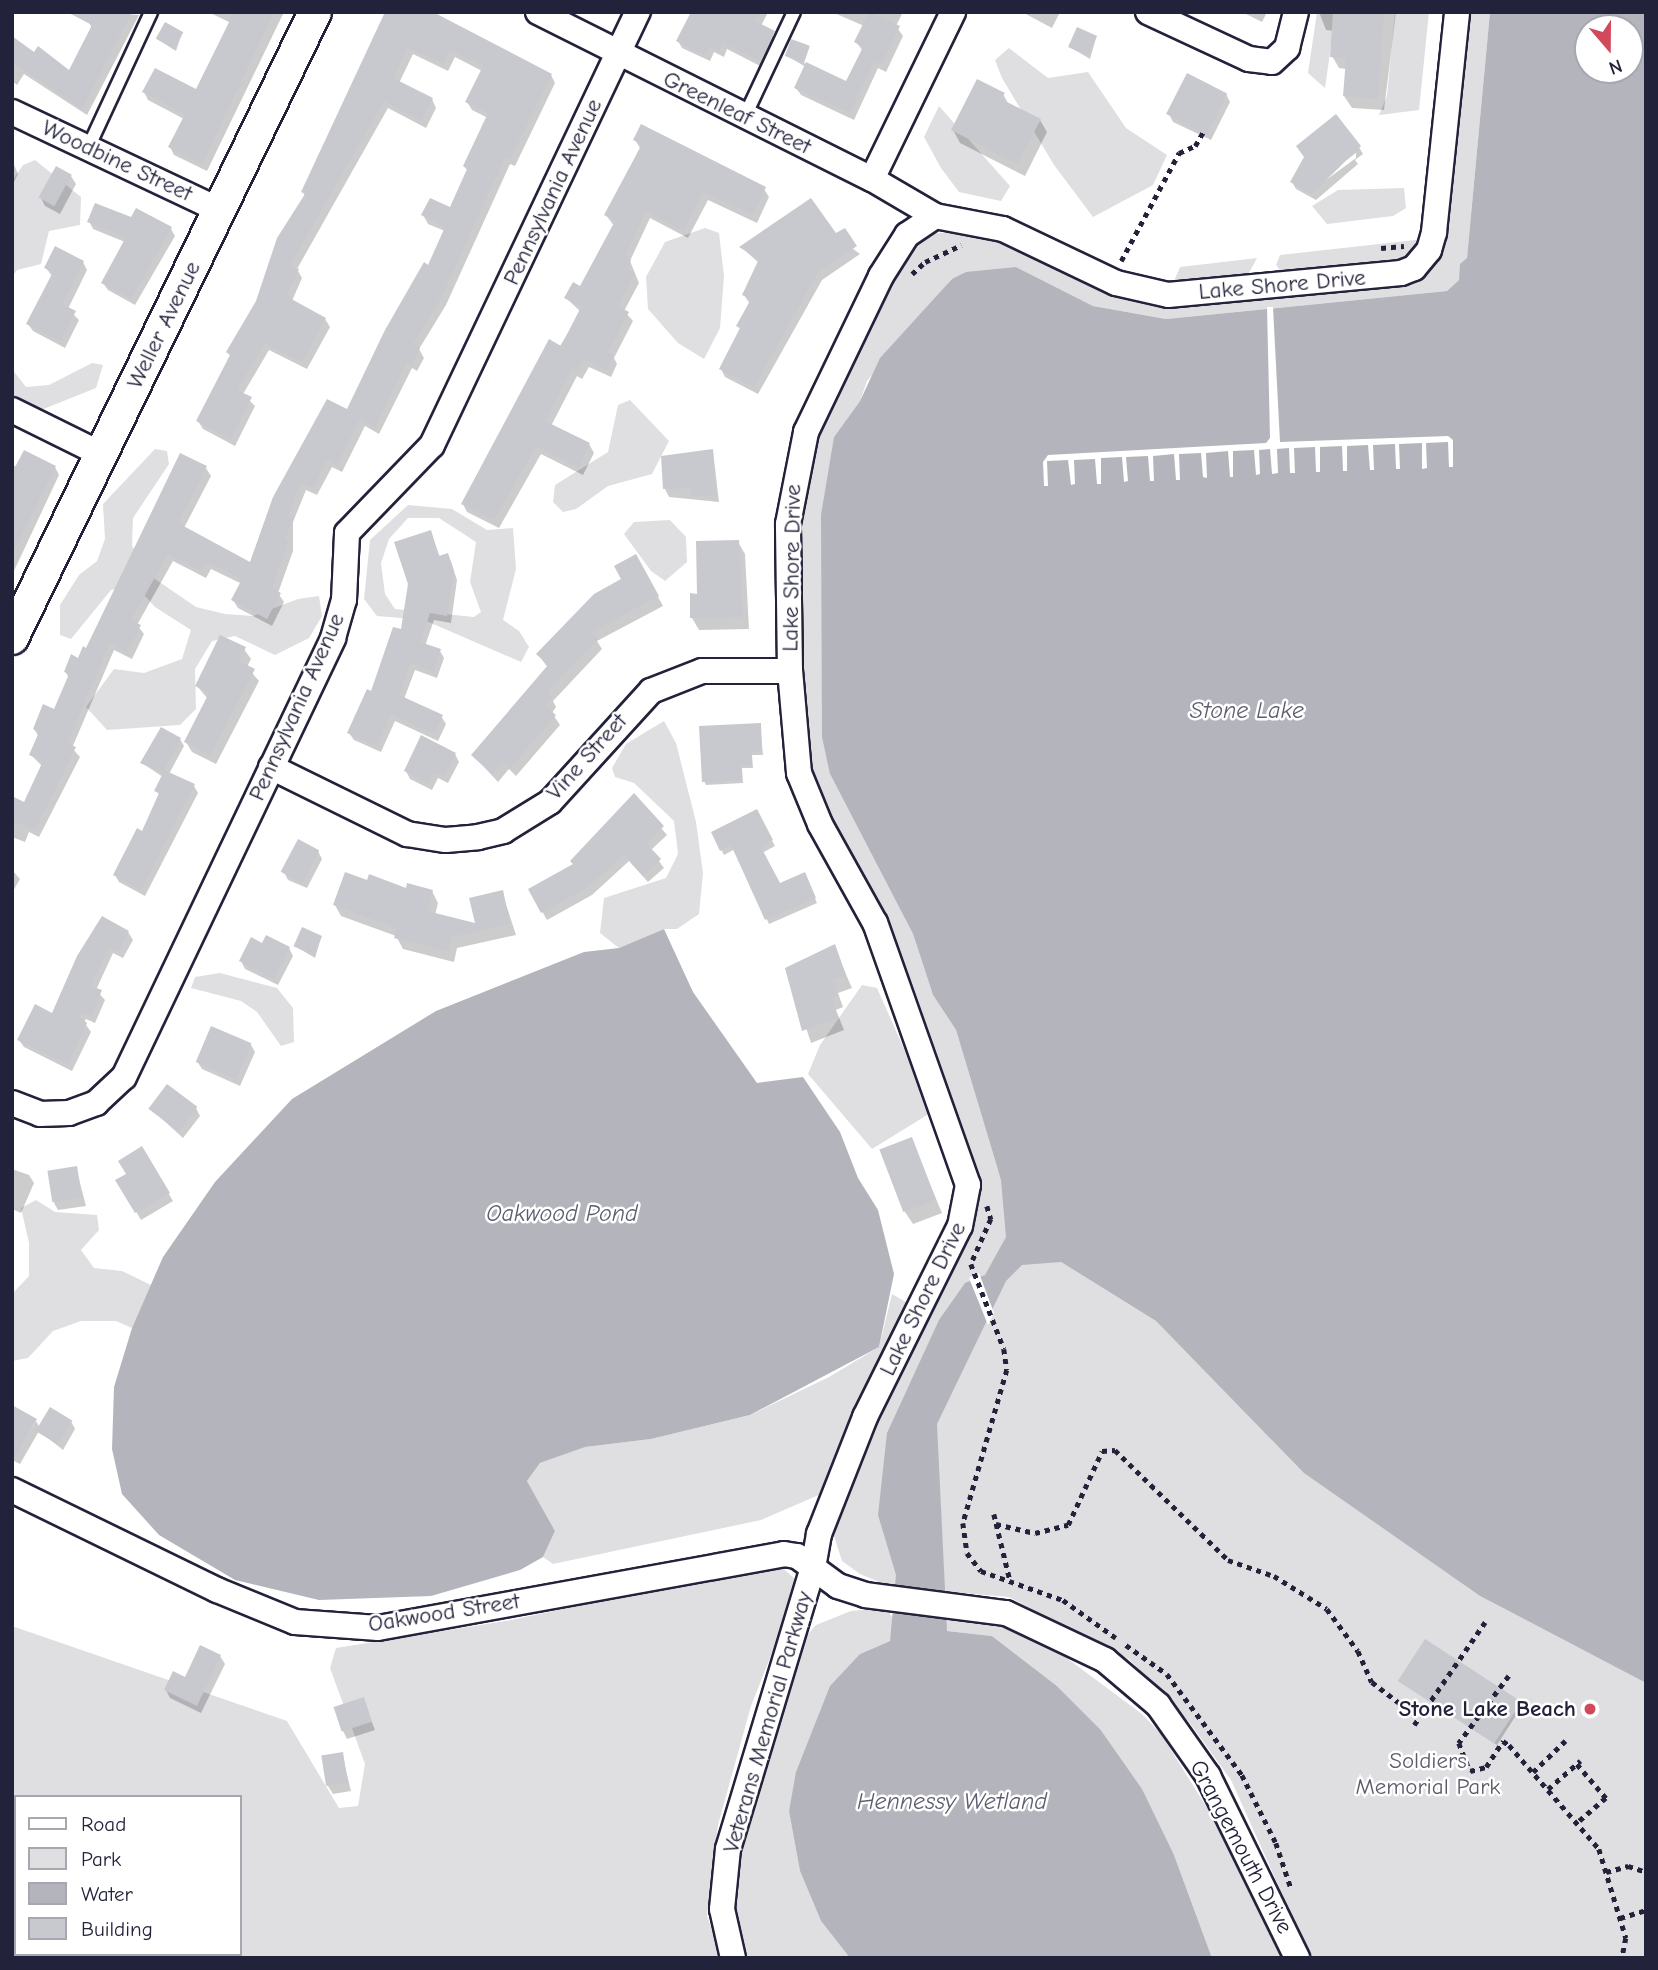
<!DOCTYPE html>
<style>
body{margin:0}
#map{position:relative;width:1658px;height:1970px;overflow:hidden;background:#fff;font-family:"Comic Neue",sans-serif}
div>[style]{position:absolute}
.green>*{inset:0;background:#dfdfe2}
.water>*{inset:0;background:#b4b4bc}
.pier>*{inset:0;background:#fff}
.shadow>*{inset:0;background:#0003}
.building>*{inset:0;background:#c8c8cf;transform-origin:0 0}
.path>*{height:4.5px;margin-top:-2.25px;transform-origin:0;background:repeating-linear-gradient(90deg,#22223b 0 5px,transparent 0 10px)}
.roads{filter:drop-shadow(2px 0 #22223b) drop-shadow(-2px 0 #22223b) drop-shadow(0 2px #22223b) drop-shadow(0 -2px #22223b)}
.service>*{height:12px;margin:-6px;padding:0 6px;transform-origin:6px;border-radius:6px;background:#fff}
.minor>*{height:24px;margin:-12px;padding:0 12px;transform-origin:12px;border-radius:12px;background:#fff}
.tertiary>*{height:32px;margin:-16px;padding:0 16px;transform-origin:16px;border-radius:16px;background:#fff}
.dots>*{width:19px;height:19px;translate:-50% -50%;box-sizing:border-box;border:4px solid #fff;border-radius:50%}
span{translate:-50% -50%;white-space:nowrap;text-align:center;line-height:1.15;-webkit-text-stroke:5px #fff;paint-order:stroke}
.street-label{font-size:23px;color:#22223b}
.poi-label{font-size:23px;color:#22223b;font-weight:700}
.right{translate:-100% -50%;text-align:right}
.park-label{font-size:23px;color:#5b5b6d}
.water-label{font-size:24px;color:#5c5c6f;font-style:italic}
.frame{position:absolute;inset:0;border:14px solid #22223b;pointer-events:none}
.legend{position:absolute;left:14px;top:1795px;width:228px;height:161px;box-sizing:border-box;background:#fff;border:2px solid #a7a7b1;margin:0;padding:9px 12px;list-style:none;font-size:21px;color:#22223b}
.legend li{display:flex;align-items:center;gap:14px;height:35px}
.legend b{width:35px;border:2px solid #a7a7b1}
.north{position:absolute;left:1574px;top:14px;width:70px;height:70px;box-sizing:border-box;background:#fff;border:2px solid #a7a7b1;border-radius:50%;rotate:160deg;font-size:19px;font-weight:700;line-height:28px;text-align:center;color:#22223b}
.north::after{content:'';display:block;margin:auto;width:24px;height:32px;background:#d1495b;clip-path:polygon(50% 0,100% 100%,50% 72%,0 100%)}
</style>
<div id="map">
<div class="green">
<i style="clip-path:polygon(1317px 12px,1341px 12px,1334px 25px,1325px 88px,1308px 73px)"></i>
<i style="clip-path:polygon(1395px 12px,1429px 12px,1419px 110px,1379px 115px,1387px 96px)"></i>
<i style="clip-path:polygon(1464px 12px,1490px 12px,1467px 258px,1459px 280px,1447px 291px,1166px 319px,1093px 306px,1016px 267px,952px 279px,867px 381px,860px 401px,834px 437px,830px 774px,913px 934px,933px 995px,956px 1030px,998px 1170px,1061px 1262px,1156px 1321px,1305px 1473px,1480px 1596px,1646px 1683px,1646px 1958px,1311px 1958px,1231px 1780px,1189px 1722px,1130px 1660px,1009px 1597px,891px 1587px,860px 1574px,842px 1561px,833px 1533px,880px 1406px,973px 1215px,822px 815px,798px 727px,800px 475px,896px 262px,924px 234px,974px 231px,1004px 238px,1131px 296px,1420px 273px)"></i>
<i style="clip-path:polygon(1009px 48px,1048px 78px,1088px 72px,1126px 128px,1167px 155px,1153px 185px,1093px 217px,1054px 165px,1002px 78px,995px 60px)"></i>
<i style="clip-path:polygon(939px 106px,1010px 186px,1001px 201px,959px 192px,941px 168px,924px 137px)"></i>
<i style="clip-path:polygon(35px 160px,81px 197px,80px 225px,49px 231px,41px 264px,17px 270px,12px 277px,12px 181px,23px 165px)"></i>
<i style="clip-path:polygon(1404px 188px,1406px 208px,1393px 216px,1327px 224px,1312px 206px,1338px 190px)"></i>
<i style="clip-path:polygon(705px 228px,719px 233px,724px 276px,720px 328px,704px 359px,678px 343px,648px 309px,646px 277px,665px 242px)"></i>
<i style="clip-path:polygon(1424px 239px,1407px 264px,1285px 277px,1276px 265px,1280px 255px)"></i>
<i style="clip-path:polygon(1257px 258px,1244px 282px,1171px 288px,1180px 267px)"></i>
<i style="clip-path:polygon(92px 363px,103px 365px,96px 388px,36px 412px,12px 401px,12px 369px,26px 387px,49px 385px)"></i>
<i style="clip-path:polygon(630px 400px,669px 441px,652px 474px,608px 486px,576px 509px,563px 512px,553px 502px,555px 485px,608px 452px,618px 405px)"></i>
<i style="clip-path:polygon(155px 449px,167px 451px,169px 464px,133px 518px,132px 546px,155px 579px,196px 607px,225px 614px,253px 616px,298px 599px,319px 596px,322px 616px,309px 638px,275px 655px,235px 636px,212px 641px,195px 669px,196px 709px,180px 725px,107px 730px,86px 707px,114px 669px,144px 673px,182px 659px,191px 630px,155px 607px,134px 584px,111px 590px,71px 639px,60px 635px,60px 605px,79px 575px,97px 561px,105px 539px,103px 504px)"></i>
<i style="clip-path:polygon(evenodd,408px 505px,452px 509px,487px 530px,513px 528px,516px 569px,503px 620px,519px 631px,529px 647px,521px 662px,424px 620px,377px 616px,364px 599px,370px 540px,408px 505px,408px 518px,439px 518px,476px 542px,470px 582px,481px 612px,474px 617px,395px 609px,385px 594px,381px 563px,389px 539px,408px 518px)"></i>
<i style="clip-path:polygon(670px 520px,686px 537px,687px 562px,665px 581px,651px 571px,624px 534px,634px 522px)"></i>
<i style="clip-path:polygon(664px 721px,676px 743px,696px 822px,703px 873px,699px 914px,677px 929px,664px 929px,619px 948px,600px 933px,604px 898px,666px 878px,678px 854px,674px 821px,634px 783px,615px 777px,612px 768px,626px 744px)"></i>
<i style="clip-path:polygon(220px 973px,277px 988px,293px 1008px,294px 1042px,281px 1046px,257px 1012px,241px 1001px,191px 988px,195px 977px)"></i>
<i style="clip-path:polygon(862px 985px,877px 988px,932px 1112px,872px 1149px,808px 1074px,820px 1045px)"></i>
<i style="clip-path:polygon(36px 1200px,55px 1212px,97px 1215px,99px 1230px,81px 1250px,94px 1268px,122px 1271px,151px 1285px,132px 1328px,116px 1321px,81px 1321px,53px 1331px,28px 1358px,12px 1361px,12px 1294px,29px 1276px,29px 1243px,21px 1208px)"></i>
<i style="clip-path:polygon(892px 1294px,911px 1305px,838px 1472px,821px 1494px,761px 1520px,553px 1564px,543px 1557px,555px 1531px,527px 1481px,540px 1463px,584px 1447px,651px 1439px,750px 1415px,829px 1377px,879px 1347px)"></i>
<i style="clip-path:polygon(evenodd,778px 1564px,794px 1578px,794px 1597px,751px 1706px,718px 1825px,707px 1916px,722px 1958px,12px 1958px,12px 1626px,287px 1721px,339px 1808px,358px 1806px,365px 1764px,330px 1668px,336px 1648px,511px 1620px,778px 1564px,16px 1797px,240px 1797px,240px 1954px,16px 1954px,16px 1797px)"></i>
<i style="clip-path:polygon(886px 1608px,894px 1620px,890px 1641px,860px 1654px,789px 1810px,800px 1871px,821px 1921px,850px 1958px,747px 1958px,733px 1920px,736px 1867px,752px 1797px,804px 1639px,816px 1625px,851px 1611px)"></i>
<i style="clip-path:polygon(963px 1614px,1012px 1627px,1064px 1656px,1142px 1714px,1161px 1734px,1217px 1824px,1283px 1958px,1212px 1958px,1174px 1855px,1100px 1729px,1057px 1686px,992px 1636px,947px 1631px,943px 1615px)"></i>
</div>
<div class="water">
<i style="clip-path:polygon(evenodd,1490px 12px,1646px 12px,1646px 1683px,1480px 1596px,1304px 1473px,1156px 1321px,1061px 1262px,1022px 1265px,1006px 1281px,937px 1424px,947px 1631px,992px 1636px,1057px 1686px,1100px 1729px,1142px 1789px,1174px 1855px,1212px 1958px,850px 1958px,821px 1921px,800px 1871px,789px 1811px,796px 1772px,830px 1686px,860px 1654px,890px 1641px,896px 1575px,878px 1515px,887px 1433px,939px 1320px,965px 1283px,985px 1275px,1006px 1237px,1001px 1180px,956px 1030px,933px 995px,913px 934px,830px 774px,822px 737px,821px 515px,834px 437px,860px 401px,880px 358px,952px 279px,966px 272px,1016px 267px,1093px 306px,1166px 319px,1447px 291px,1459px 280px,1460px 264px,1467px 258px,1490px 12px,1588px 28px,1630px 28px,1630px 70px,1588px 70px,1588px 28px)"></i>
<i style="clip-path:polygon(664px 929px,693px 992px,757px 1083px,803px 1077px,840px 1132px,858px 1178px,878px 1210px,894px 1274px,879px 1347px,750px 1415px,651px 1439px,585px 1447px,540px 1463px,527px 1481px,555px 1531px,543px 1557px,520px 1570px,431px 1596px,319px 1600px,235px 1580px,159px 1535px,122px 1494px,112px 1449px,114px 1387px,132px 1328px,163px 1257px,215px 1182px,292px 1099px,436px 1011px,584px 952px,619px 948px)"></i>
</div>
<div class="pier">
<i style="clip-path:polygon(1267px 307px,1273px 307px,1280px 442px,1448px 436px,1453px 440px,1453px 467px,1449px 467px,1448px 442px,1426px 443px,1427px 468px,1422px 469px,1422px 443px,1399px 444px,1400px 469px,1396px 469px,1395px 444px,1373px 445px,1374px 470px,1370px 470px,1368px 445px,1347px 446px,1347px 471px,1343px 471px,1342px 446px,1320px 447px,1320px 472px,1316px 472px,1315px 447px,1294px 448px,1295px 473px,1290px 473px,1289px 448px,1277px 449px,1278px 473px,1272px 474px,1270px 449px,1259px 450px,1260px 474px,1256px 475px,1254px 450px,1233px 451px,1233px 477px,1230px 477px,1228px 451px,1206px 453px,1207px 478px,1203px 477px,1201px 453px,1179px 454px,1180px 480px,1176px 480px,1174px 454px,1153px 456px,1154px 481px,1150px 481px,1148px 456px,1126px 457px,1128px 481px,1124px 482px,1122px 457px,1101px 458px,1101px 484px,1097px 484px,1095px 459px,1074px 460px,1075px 484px,1071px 485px,1068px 460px,1047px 461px,1048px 486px,1044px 486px,1043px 462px,1048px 455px,1266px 443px,1270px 438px)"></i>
<i style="clip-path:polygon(979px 1273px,994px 1313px,988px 1325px,969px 1278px)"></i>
</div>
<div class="shadow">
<i style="clip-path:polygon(95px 12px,139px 15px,87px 115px,24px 74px,17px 85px,12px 81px,12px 44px,70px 72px,92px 28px,89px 23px)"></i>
<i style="clip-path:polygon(208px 12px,284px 12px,207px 171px,174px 155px,170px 147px,184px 119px,148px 100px,144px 92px,197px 91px,231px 23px)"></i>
<i style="clip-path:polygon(388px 12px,551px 75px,555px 83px,515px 166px,510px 164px,446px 305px,419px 349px,424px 358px,417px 371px,412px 368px,379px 434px,365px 426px,342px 472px,332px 467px,317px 495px,306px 490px,293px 522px,293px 551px,278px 593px,284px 602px,272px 626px,238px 608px,233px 600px,242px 584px,211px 569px,206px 578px,173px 561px,137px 625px,144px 634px,132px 659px,114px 650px,72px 748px,80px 757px,39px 837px,29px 832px,25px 842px,12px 837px,12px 801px,25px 804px,42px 766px,31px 755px,39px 737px,34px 729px,55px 711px,69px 678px,65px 671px,87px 650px,206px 468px,211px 476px,184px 528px,251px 564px,275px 498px,348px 412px,429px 267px,445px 231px,428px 224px,423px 215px,451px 209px,468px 172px,465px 166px,488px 118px,472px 110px,467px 102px,482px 71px,455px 57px,448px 71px,413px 54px,399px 83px,432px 99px,436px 108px,426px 128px,388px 108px,297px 269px,302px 278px,292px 301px,325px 319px,330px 327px,307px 369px,269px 350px,243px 394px,255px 406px,235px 446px,203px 429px,198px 421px,231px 357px,228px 352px,258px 301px,305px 196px,303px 192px)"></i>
<i style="clip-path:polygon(693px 12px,768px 12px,761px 26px,778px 40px,764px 68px,727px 49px,724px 57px,714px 52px,710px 61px,682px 48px,678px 41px)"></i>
<i style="clip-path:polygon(832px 12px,903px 12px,896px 26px,903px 36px,886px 72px,878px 68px,854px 120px,801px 95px,796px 88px,806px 67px,785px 55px,809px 48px,804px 63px,847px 83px,863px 51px,856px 42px,864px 26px)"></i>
<i style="clip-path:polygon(1022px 12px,1060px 12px,1052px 28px)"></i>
<i style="clip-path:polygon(1242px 12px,1267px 12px,1262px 22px)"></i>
<i style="clip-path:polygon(1319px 12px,1396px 12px,1384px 110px,1352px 108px,1344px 96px,1346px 69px,1339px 68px,1332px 56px,1334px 31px,1326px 30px)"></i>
<i style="clip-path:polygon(182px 33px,176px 51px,157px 39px)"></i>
<i style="clip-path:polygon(1096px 38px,1090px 59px,1070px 47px)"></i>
<i style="clip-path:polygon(1003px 94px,1009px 105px,1040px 120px,1047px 132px,1025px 176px,960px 143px,953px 130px)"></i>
<i style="clip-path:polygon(1226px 94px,1230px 102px,1211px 140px,1173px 122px,1169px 114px)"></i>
<i style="clip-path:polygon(635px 140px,764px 189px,769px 197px,757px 223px,708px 200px,688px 238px,650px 218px,630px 261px,639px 283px,624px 311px,633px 321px,614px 358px,617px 364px,611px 377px,589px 367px,582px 379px,577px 376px,551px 426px,589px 444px,594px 453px,583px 475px,541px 454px,499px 528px,467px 512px,463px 504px,581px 312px,566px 298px,581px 288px,614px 226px,606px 215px,640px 148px)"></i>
<i style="clip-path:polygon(evenodd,1359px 147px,1363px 154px,1355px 160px,1358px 164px,1316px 200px,1296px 189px,1292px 182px,1359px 147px,1356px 153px,1356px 158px,1311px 191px,1309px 188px,1356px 153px)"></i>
<i style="clip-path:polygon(12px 160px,18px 174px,12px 186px)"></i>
<i style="clip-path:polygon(71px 176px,76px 184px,60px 214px,45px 206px,41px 198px)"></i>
<i style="clip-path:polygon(136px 211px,171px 229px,175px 236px,135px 305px,108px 290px,103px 283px,125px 242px,93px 229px,89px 221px,132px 219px)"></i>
<i style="clip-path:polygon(836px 236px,860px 254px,822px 280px,758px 394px,725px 377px,721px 369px,741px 330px,738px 326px,750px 304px,744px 295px,759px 263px,742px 248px)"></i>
<i style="clip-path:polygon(83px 262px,87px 270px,68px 309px,79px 320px,65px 348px,33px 331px,28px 324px,52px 276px,46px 268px)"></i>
<i style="clip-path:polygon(713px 451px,719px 502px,669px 497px,665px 489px)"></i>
<i style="clip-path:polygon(12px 466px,55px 467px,59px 475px,13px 573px)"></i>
<i style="clip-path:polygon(430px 532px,440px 557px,447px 555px,451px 562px,457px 580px,451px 623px,434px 620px,425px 646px,440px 651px,444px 658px,437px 678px,415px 670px,404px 699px,441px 716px,446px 724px,438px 741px,395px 721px,381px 752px,354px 740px,349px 733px,402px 632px)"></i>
<i style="clip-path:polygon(738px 542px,745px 554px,749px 629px,699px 630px,692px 618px,699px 595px)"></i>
<i style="clip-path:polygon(636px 556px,663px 606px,597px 641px,602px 649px,553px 701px,556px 707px,552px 713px,560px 725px,516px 776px,509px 769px,498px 782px,473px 755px,548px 668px,538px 654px,623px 580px)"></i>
<i style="clip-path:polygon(244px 649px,251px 659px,247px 667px,259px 681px,216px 764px,192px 752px,186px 742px,208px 699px,197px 686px)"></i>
<i style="clip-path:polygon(760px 725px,763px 755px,752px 755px,753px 768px,742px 768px,743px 783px,706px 785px,704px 781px)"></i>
<i style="clip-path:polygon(180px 739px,184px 746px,169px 774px,194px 786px,198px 793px,145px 896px,119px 882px,115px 875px,143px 833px,160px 796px,156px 790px,163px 777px,142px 763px)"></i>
<i style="clip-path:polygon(455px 754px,459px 762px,448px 783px,438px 778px,432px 790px,410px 779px,406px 771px)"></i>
<i style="clip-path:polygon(634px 796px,667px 835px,651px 850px,664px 868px,648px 882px,629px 861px,592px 895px,547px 920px,530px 890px,574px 866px)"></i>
<i style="clip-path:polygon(756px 811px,775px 846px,762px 853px,779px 885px,807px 880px,817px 903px,769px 924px,735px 849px,724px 855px,713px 833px)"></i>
<i style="clip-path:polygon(318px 851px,322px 859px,307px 888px,288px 880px,284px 872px)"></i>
<i style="clip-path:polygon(12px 870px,20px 879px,12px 893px)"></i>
<i style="clip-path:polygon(408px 890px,432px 891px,438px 903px,435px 915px,477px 925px,502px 892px,516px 935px,457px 948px,454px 962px,403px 949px,396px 936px,341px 916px,335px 905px)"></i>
<i style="clip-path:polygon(128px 932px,133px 940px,123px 958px,113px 953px,96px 990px,105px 1000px,95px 1023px,86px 1019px,84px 1022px,91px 1032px,72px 1071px,24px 1047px,19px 1040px,52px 1015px,79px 956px)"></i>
<i style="clip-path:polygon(321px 938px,315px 958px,295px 946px)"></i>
<i style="clip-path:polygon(263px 945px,289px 948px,293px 956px,278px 985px,245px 969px,241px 961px)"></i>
<i style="clip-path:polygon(834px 947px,852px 988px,838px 993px,843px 1007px,836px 1010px,844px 1030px,811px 1043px,787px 969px)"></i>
<i style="clip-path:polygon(251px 1045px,255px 1052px,240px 1086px,202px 1069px,197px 1061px)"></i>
<i style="clip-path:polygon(150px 1108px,196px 1108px,200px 1116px,183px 1138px)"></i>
<i style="clip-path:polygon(911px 1139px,942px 1213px,913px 1224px,905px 1212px)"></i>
<i style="clip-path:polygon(142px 1149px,173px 1201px,141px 1220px,118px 1181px,128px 1175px)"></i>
<i style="clip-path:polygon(76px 1168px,86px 1206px,58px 1210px,54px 1203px)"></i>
<i style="clip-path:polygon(12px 1169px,29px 1175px,34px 1183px,21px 1213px,12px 1209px)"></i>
<i style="clip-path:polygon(36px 1421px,40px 1428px,71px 1421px,75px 1429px,63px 1450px,39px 1431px,20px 1464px,12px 1460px)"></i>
<i style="clip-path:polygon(220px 1656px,225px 1664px,201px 1713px,170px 1698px,166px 1690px)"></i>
<i style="clip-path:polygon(1400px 1681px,1520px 1703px,1522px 1706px,1497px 1745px)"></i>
<i style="clip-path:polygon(363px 1700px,375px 1730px,347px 1739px,343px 1731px)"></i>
<i style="clip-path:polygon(342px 1754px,351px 1791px,333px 1794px,328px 1786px)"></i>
</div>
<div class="building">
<i style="clip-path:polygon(67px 12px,132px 12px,82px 109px,12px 62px,12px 36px,34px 52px,38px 46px,69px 70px,92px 25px)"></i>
<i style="clip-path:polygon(234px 12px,274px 12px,202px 164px,168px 147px,185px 114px,142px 92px,155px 68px,196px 89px)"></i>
<i style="clip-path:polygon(385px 12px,433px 12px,552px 74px,510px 159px,505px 157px,442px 296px,413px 344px,420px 348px,412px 364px,407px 361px,375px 427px,360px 419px,337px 465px,327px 460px,313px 488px,301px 483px,288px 516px,293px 518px,285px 539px,289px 541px,272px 588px,281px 593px,267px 619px,231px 600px,242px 579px,206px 562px,201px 571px,168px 554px,131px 620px,141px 625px,127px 652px,110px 643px,67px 743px,76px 747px,35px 830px,12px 820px,12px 796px,24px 802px,43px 761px,29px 755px,39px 732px,33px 729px,43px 704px,54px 709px,69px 674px,64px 672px,71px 654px,78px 658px,83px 646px,86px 648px,180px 453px,207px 466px,178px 523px,250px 562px,273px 497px,327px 399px,347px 409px,385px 330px,424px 262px,428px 265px,445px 227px,421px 215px,430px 198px,450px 207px,467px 169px,463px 166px,488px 113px,465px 102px,483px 66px,450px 50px,443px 64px,408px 47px,393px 78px,433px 98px,421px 121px,384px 101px,290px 265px,299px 269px,286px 296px,326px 318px,302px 362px,265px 343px,237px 390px,252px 397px,231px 439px,196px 421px,230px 355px,226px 352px,256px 301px,277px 238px,305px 194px,301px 192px)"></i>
<i style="clip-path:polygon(691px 12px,760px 12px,755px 21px,775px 31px,760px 61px,723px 43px,719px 51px,710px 46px,705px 55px,676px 41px)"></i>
<i style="clip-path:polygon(869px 12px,900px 26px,881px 65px,874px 61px,850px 113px,794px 88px,806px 62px,846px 81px,863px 47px,854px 42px)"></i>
<i style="clip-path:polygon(1333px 12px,1384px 12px,1378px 99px,1343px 96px,1346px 58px,1330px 57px)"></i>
<i style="left:165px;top:22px;width:21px;height:19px;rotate:29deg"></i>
<i style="left:1077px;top:27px;width:22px;height:22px;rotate:24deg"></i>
<i style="left:791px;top:39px;width:20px;height:18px;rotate:20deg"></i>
<i style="left:1187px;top:73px;width:45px;height:46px;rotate:27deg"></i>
<i style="clip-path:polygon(977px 79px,1005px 93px,1001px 99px,1041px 119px,1017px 164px,951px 130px)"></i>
<i style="clip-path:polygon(1336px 114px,1361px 146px,1312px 194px,1290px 182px,1304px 157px,1296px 146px)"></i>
<i style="clip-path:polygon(641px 124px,766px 187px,753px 215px,703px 192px,683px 231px,646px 211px,625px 256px,631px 260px,627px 269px,635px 273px,618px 306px,629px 312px,608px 352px,614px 355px,606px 370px,584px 359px,577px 371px,572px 368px,545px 421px,590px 443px,579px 468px,536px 446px,494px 520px,461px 504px,549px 339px,561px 346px,581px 307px,564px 298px,573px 282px,580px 286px,615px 221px,604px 215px,642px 144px,633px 140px)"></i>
<i style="left:56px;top:166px;width:18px;height:36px;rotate:29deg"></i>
<i style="clip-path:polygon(811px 198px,836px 233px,845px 228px,857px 246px,818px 272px,754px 387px,719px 369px,740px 328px,736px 326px,751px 299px,742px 295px,759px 259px,739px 247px)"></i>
<i style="clip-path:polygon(95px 203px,131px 217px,136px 208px,172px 227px,131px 299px,101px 283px,126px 237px,87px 222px)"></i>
<i style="clip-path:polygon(55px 246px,84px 261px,62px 304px,76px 311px,61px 341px,26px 324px,53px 272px,44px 268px)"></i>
<i style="clip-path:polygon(713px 449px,716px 495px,690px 496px,690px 488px,663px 489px,661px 456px)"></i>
<i style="clip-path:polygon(24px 450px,56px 466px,12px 554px,12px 473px)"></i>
<i style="clip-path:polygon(431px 530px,439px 556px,448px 553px,454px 571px,447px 616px,430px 613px,420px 642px,441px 649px,433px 671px,411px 663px,399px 695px,443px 715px,434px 734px,391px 714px,377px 746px,347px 733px,367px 689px,371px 691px,393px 627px,401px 629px,408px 584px,394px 542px)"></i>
<i style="clip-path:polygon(739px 540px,743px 617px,690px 618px,690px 593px,697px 594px,696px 541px)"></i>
<i style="clip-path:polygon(636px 554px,659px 596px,591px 632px,598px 639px,547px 692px,552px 697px,545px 706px,556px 715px,510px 768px,503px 761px,492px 774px,471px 755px,548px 665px,536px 654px,594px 594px,621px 579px,614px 566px)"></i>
<i style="clip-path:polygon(220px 635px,246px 647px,239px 661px,255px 669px,210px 755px,184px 742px,209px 693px,195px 686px)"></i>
<i style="clip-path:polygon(761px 723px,762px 752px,752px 752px,752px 765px,741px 765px,742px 780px,702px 782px,699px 726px)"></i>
<i style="clip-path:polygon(161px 727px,181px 738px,164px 770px,195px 784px,141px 890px,113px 875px,137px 828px,142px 831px,159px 793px,154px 791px,163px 773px,140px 763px)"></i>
<i style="clip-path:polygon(421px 735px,456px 753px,444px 777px,434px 772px,428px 783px,404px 771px)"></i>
<i style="clip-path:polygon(634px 793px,664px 826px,646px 843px,661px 859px,643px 876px,624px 855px,588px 887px,541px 913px,528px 889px,573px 864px,570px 861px)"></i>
<i style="clip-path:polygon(757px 809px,773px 840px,761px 847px,780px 883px,805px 872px,816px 898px,765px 920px,731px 845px,720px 851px,711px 832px)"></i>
<i style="left:298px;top:839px;width:24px;height:37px;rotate:28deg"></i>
<i style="clip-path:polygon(345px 872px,367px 880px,369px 874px,406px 888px,407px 883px,433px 890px,427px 911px,475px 923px,469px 898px,503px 890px,510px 924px,451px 937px,448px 951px,394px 938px,397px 928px,333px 905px)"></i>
<i style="clip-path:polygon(102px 916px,129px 931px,118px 951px,109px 946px,91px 986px,102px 990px,91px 1016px,82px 1012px,79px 1016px,87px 1023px,68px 1064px,17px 1040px,35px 1004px,52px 1013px,77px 956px)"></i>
<i style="left:302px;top:927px;width:22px;height:21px;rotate:24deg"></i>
<i style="clip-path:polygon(266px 935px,290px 947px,274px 979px,239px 961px,251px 937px,262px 943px)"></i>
<i style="clip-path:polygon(835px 944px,846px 975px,832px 980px,838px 995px,831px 997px,838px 1018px,802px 1031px,785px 968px)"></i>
<i style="left:211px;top:1026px;width:44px;height:39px;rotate:23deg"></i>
<i style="left:167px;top:1084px;width:38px;height:31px;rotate:37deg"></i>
<i style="left:912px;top:1137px;width:67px;height:35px;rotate:69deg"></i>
<i style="clip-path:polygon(142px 1146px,170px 1193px,135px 1213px,115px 1180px,126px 1174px,118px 1161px)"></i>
<i style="left:77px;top:1166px;width:32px;height:30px;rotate:81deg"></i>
<i style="clip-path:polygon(12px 1405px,37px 1419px,12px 1462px)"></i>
<i style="left:50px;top:1407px;width:26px;height:28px;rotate:31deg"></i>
<i style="left:1425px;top:1639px;width:115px;height:50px;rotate:33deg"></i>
<i style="clip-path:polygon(200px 1645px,221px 1655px,197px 1706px,164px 1690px,173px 1671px,185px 1677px)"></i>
<i style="left:364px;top:1697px;width:26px;height:32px;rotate:72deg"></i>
<i style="left:343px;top:1752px;width:31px;height:22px;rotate:81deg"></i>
</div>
<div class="path">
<i style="left:1381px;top:248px;width:23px;rotate:-5deg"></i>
<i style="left:1121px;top:261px;width:123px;rotate:-61.8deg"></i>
<i style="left:1179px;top:153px;width:17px;rotate:-24deg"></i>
<i style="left:1195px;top:146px;width:16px;rotate:-60deg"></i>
<i style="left:912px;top:274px;width:18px;rotate:-43deg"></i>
<i style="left:925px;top:262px;width:40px;rotate:-25deg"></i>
<i style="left:987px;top:1206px;width:14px;rotate:73deg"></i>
<i style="left:991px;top:1219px;width:49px;rotate:114deg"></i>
<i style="left:971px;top:1264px;width:91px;rotate:68.8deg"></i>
<i style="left:1004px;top:1349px;width:21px;rotate:82deg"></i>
<i style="left:1007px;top:1370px;width:159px;rotate:106deg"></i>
<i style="left:963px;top:1523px;width:30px;rotate:82deg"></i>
<i style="left:967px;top:1553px;width:23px;rotate:52deg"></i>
<i style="left:981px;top:1571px;width:87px;rotate:19.5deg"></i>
<i style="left:1063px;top:1600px;width:65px;rotate:35.6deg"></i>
<i style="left:994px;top:1514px;width:68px;rotate:76.4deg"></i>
<i style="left:996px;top:1524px;width:40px;rotate:13deg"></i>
<i style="left:1035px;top:1533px;width:34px;rotate:-14deg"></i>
<i style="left:1068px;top:1525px;width:81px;rotate:-65.3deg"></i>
<i style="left:1102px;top:1451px;width:13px;rotate:-4deg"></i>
<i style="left:1115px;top:1450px;width:158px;rotate:44.2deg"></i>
<i style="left:1228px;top:1560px;width:49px;rotate:19.2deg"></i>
<i style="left:1274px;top:1576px;width:62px;rotate:31.9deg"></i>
<i style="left:1327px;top:1609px;width:52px;rotate:53.6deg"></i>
<i style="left:1358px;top:1651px;width:34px;rotate:66deg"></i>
<i style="left:1372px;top:1682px;width:59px;rotate:37.5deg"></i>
<i style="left:1126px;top:1645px;width:50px;rotate:35.3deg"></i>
<i style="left:1167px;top:1674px;width:126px;rotate:53.4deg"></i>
<i style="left:1242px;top:1775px;width:76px;rotate:63.4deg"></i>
<i style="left:1276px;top:1843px;width:47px;rotate:71.6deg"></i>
<i style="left:1509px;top:1676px;width:84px;rotate:126.7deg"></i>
<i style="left:1459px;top:1743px;width:30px;rotate:69deg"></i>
<i style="left:1470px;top:1771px;width:16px;rotate:-14deg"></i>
<i style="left:1486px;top:1767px;width:31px;rotate:-57deg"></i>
<i style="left:1503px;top:1741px;width:7px;rotate:34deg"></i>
<i style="left:1509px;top:1745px;width:138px;rotate:49.1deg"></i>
<i style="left:1599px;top:1849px;width:93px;rotate:73.1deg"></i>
<i style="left:1626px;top:1938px;width:20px;rotate:101deg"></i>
<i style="left:1414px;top:1725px;width:125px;rotate:-55.4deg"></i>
<i style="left:1577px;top:1764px;width:45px;rotate:49.5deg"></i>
<i style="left:1606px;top:1798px;width:38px;rotate:139deg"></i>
<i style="left:1533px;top:1772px;width:45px;rotate:-44.1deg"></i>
<i style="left:1548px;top:1789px;width:43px;rotate:-41.2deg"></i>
<i style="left:1606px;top:1872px;width:23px;rotate:-15deg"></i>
<i style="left:1628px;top:1866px;width:19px;rotate:18deg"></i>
<i style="left:1620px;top:1918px;width:27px;rotate:-17deg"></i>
</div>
<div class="roads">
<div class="service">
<i style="left:745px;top:116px;width:115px;rotate:-64.8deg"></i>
<i style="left:88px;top:148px;width:150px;rotate:-65.1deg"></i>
</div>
<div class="minor">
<i style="left:538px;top:12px;width:373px;rotate:26.6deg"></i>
<i style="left:872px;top:179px;width:73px;rotate:30.4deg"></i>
<i style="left:1148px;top:12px;width:111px;rotate:25deg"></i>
<i style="left:1249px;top:59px;width:23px;rotate:7deg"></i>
<i style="left:1272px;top:62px;width:21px;rotate:-43deg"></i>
<i style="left:1287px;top:48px;width:37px;rotate:-76deg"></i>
<i style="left:12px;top:112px;width:231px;rotate:25.3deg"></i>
<i style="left:872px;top:179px;width:186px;rotate:-64.1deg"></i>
<i style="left:12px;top:410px;width:99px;rotate:26.3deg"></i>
<i style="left:271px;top:767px;width:152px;rotate:26.2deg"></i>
<i style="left:407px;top:834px;width:39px;rotate:9deg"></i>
<i style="left:446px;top:840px;width:32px;rotate:-5deg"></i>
<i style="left:478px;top:837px;width:26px;rotate:-13deg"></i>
<i style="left:503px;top:831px;width:55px;rotate:-31.7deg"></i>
<i style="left:550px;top:802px;width:150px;rotate:-47.7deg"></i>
<i style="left:651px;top:691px;width:55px;rotate:-21.4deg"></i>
<i style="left:702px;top:671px;width:88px"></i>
<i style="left:12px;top:1103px;width:30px;rotate:21deg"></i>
<i style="left:40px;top:1114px;width:29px;rotate:-2deg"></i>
<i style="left:69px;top:1113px;width:29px;rotate:-20deg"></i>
<i style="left:96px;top:1103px;width:38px;rotate:-43deg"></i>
<i style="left:124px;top:1077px;width:486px;rotate:-64.5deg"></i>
<i style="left:333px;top:638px;width:40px;rotate:-74deg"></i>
<i style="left:344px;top:600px;width:67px;rotate:-87.4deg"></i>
<i style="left:347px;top:533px;width:122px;rotate:-46deg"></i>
<i style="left:432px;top:445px;width:480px;rotate:-64.6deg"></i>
<i style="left:12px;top:1490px;width:228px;rotate:26deg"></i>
<i style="left:217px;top:1590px;width:84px;rotate:22.3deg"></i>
<i style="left:295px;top:1622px;width:83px;rotate:4.1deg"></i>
<i style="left:378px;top:1628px;width:413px;rotate:-10.3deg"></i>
<i style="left:784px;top:1554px;width:13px;rotate:9deg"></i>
<i style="left:797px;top:1556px;width:51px;rotate:36.2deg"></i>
<i style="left:838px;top:1586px;width:28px;rotate:18deg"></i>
<i style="left:865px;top:1595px;width:142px;rotate:7.3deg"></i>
<i style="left:1006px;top:1613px;width:110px;rotate:25.4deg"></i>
<i style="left:1105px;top:1660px;width:70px;rotate:40.3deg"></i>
<i style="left:1158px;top:1705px;width:87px;rotate:54.8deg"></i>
<i style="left:1208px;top:1776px;width:203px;rotate:63.9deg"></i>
<i style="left:733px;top:1958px;width:50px;rotate:-102.7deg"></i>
<i style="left:722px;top:1909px;width:60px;rotate:-84.3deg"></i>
<i style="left:728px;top:1849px;width:294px;rotate:-73.2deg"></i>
<i style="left:813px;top:1568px;width:35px;rotate:-80deg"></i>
<i style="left:819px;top:1534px;width:126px;rotate:-68.5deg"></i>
<i style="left:865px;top:1417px;width:213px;rotate:-63.6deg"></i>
<i style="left:960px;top:1226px;width:42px;rotate:-79deg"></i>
<i style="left:968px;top:1185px;width:278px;rotate:-109.5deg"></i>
<i style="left:875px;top:923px;width:113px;rotate:-119.1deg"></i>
<i style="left:820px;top:824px;width:55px;rotate:-112.4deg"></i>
<i style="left:799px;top:773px;width:102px;rotate:-95deg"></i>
<i style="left:790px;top:671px;width:147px;rotate:-90.8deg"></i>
<i style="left:788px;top:524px;width:94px;rotate:-78.9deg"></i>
<i style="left:806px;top:432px;width:173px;rotate:-64.3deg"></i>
<i style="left:881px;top:276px;width:49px;rotate:-57.6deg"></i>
<i style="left:907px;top:235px;width:34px;rotate:-34deg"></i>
<i style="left:935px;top:216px;width:69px;rotate:10.8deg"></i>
<i style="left:1003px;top:229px;width:125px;rotate:25.5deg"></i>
<i style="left:1116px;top:283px;width:53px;rotate:13deg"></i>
<i style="left:1168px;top:295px;width:234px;rotate:-5.4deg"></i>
<i style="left:1401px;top:273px;width:14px;rotate:-21deg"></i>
<i style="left:1414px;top:268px;width:23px;rotate:-50deg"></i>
<i style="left:1429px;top:250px;width:19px;rotate:-74deg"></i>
<i style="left:1434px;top:232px;width:221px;rotate:-84deg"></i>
</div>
<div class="tertiary">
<i style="left:12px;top:638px;width:695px;rotate:-64.17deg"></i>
</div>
</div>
<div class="dots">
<i style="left:1590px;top:1709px;background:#d1495b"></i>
</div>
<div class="street-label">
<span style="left:737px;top:113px;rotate:26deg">Greenleaf Street</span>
<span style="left:117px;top:161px;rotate:25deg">Woodbine Street</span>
<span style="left:553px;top:192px;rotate:-65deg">Pennsylvania Avenue</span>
<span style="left:1282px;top:285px;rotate:-5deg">Lake Shore Drive</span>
<span style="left:164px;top:325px;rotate:-64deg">Weller Avenue</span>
<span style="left:792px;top:568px;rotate:-89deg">Lake Shore Drive</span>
<span style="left:297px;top:707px;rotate:-66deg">Pennsylvania Avenue</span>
<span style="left:587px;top:757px;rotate:-48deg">Vine Street</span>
<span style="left:923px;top:1299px;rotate:-64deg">Lake Shore Drive</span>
<span style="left:444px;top:1613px;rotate:-9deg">Oakwood Street</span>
<span style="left:768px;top:1722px;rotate:-74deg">Veterans Memorial Parkway</span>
<span style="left:1241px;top:1847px;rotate:62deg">Grangemouth Drive</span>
</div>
<div class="poi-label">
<span class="right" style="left:1576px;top:1709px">Stone Lake Beach</span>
</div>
<div class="park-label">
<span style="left:1428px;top:1774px">Soldiers<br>Memorial Park</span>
</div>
<div class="water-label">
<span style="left:1247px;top:711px">Stone Lake</span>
<span style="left:562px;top:1214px">Oakwood Pond</span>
<span style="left:952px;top:1802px">Hennessy Wetland</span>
</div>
<div class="frame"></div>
<ul class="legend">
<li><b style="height:9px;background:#fff"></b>Road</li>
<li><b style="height:19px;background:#dfdfe2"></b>Park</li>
<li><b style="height:19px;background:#b4b4bc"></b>Water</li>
<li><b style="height:19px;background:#c8c8cf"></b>Building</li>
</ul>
<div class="north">N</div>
</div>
